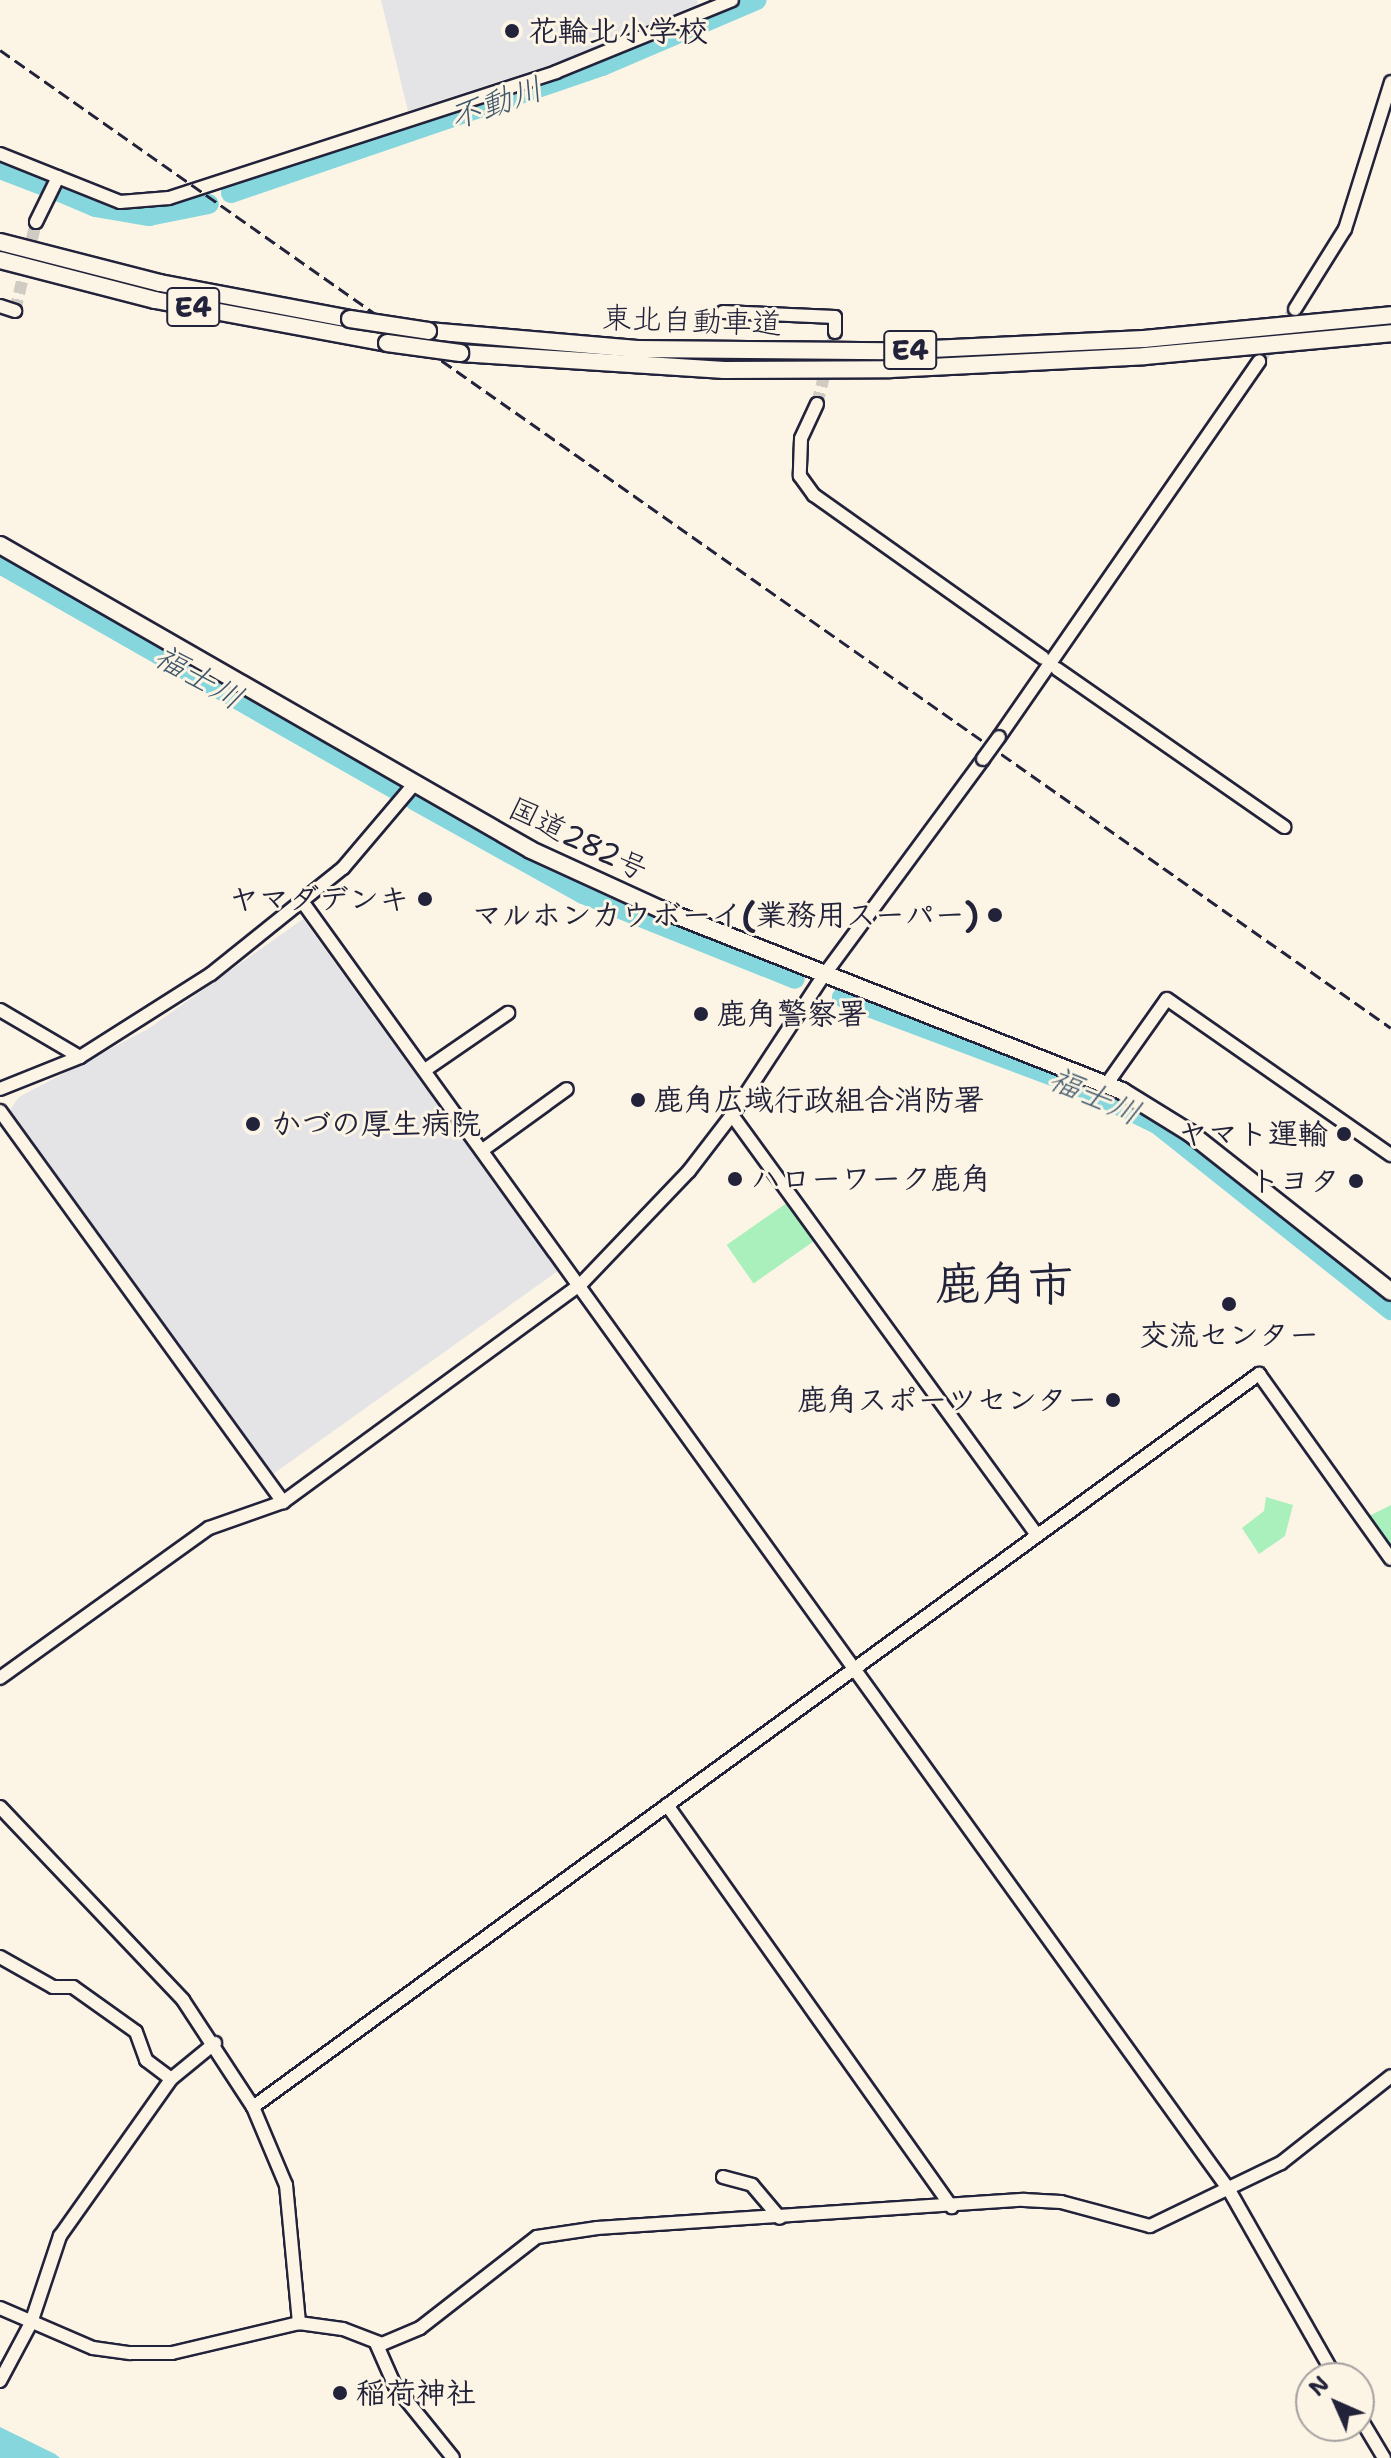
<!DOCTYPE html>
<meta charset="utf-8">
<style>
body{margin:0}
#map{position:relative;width:1391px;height:2458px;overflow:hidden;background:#fcf5e5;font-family:"Shantell Sans","Klee One",sans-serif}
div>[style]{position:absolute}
.built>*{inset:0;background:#e4e3e6}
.green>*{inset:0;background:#aaf0bc;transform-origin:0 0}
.water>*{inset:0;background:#85d6dd}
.river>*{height:20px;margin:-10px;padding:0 10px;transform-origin:10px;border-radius:10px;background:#85d6dd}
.minor-tunnel>*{height:12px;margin-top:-6px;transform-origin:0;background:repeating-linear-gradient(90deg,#d0cbc3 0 12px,transparent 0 18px)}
.roads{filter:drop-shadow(2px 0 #22223b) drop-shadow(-2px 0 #22223b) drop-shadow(0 2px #22223b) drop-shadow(0 -2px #22223b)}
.minor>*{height:12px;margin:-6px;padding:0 6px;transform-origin:6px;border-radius:6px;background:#fcf5e5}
.highway>*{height:16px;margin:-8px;padding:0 8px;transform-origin:8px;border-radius:8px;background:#fcf5e5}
.rail>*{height:3px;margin-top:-1.5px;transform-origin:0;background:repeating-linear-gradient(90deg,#22223b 0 12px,transparent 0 18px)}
.bridges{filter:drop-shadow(2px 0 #22223b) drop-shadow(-2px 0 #22223b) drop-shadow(0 2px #22223b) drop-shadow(0 -2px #22223b)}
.minor-bridge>*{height:12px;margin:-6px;padding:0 6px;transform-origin:6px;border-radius:6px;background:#fcf5e5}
.highway-bridge>*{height:16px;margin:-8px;padding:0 8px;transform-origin:8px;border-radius:8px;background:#fcf5e5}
.dots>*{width:22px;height:22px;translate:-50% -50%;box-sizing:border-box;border:4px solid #fcf5e5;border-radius:50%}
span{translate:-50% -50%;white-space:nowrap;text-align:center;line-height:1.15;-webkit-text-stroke:6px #fcf5e5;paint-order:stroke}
.shield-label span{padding:2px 6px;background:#fcf5e5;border:2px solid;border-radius:6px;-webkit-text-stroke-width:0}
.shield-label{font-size:28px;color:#22223b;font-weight:700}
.poi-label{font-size:30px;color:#22223b;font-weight:700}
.left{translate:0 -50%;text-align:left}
.right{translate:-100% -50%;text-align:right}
.street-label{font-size:30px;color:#22223b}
.water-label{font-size:32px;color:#40586c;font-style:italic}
.town-label{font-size:46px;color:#22223b;font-weight:700}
.north{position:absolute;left:1295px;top:2362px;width:80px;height:80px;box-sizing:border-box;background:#fcf5e5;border:2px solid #a5a1a1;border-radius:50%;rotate:315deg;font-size:22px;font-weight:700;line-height:32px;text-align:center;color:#22223b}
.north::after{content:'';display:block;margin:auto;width:28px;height:36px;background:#22223b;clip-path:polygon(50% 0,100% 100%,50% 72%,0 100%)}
</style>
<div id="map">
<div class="built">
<i style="clip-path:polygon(381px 0,697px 0,698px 4px,571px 58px,408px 111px)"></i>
<i style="clip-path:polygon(303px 919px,558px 1271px,273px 1474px,9px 1111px,19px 1097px,148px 1029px)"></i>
</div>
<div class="green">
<i style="left:788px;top:1202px;width:47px;height:75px;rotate:55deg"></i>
<i style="clip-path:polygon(1266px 1497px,1293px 1505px,1285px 1536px,1259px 1554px,1242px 1528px,1264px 1511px)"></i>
<i style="clip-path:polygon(1391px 1505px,1391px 1544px,1388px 1545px,1369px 1516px)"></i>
</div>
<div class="water">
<i style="clip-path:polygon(0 2427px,55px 2454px,60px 2458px,0 2458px)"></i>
</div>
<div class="river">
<i style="left:0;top:169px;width:45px;rotate:20.9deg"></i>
<i style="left:60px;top:192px;width:38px;rotate:23deg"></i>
<i style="left:95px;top:207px;width:55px;rotate:9.5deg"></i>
<i style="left:149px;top:216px;width:61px;rotate:-11.3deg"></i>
<i style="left:231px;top:193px;width:392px;rotate:-18.9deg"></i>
<i style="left:602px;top:66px;width:168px;rotate:-23.1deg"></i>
<i style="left:0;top:564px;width:458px;rotate:29.7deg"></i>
<i style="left:414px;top:800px;width:193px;rotate:29.1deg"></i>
<i style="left:583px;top:894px;width:228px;rotate:21.8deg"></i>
<i style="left:842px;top:997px;width:255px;rotate:20.6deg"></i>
<i style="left:1081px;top:1087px;width:85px;rotate:26deg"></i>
<i style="left:1157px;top:1124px;width:299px;rotate:38.5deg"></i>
</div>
<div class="minor-tunnel">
<i style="left:15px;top:311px;width:91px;rotate:-76.7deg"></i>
<i style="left:1259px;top:361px;width:63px;rotate:-55.3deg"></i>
<i style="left:817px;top:404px;width:74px;rotate:-76deg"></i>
</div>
<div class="roads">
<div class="minor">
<i style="left:0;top:154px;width:129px;rotate:21.8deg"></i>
<i style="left:120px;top:202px;width:49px;rotate:-4.7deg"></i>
<i style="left:169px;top:198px;width:407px;rotate:-18deg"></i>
<i style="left:556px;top:72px;width:190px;rotate:-22.2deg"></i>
<i style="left:36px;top:222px;width:50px;rotate:-63.9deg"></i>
<i style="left:0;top:306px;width:16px;rotate:18deg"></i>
<i style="left:1295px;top:309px;width:94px;rotate:-58deg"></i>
<i style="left:1345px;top:229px;width:154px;rotate:-72.6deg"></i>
<i style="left:723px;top:312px;width:112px;rotate:2.6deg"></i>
<i style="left:835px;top:317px;width:15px;rotate:90deg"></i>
<i style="left:817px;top:404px;width:38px;rotate:115deg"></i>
<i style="left:801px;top:439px;width:37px;rotate:92deg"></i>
<i style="left:800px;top:476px;width:24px;rotate:54deg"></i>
<i style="left:814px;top:495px;width:281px;rotate:35.4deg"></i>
<i style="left:1057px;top:669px;width:277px;rotate:34.8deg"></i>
<i style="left:999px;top:737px;width:457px;rotate:-55.3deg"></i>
<i style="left:304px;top:904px;width:1584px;rotate:54.27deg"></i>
<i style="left:1229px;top:2190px;width:216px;rotate:60.4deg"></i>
<i style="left:0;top:1010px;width:93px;rotate:30.4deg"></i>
<i style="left:425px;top:1070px;width:101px;rotate:-34.5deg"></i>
<i style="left:1106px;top:1085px;width:105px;rotate:-54.7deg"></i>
<i style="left:1167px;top:999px;width:273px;rotate:34.9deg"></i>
<i style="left:0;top:1089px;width:86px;rotate:-21.8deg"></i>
<i style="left:80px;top:1057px;width:155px;rotate:-32.4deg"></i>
<i style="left:211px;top:974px;width:169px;rotate:-38.8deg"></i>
<i style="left:343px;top:868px;width:111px;rotate:-49.7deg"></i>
<i style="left:0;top:1111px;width:483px;rotate:54.1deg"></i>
<i style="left:732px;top:1115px;width:519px;rotate:54.01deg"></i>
<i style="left:484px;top:1149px;width:102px;rotate:-35.9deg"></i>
<i style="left:0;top:1678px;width:257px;rotate:-35.7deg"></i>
<i style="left:209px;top:1528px;width:78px;rotate:-19.4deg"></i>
<i style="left:283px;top:1502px;width:369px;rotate:-36.2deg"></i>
<i style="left:581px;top:1284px;width:156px;rotate:-46.3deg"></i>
<i style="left:689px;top:1171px;width:71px;rotate:-52.5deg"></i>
<i style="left:732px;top:1115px;width:168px;rotate:-56.7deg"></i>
<i style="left:824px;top:975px;width:268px;rotate:-53.6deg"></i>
<i style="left:667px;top:1805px;width:493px;rotate:54.7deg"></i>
<i style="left:0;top:1807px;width:266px;rotate:46.5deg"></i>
<i style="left:183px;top:2000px;width:128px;rotate:56.8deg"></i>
<i style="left:253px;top:2107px;width:85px;rotate:67.1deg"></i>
<i style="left:286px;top:2185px;width:139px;rotate:84.6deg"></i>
<i style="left:0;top:1957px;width:61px;rotate:29.5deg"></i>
<i style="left:53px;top:1987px;width:20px"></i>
<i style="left:73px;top:1987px;width:77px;rotate:35.5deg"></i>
<i style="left:136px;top:2032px;width:30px;rotate:70deg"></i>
<i style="left:146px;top:2060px;width:31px;rotate:37deg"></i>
<i style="left:253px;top:2107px;width:1245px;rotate:-36.08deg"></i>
<i style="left:1259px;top:1374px;width:227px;rotate:54.5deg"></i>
<i style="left:723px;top:2177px;width:30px;rotate:15deg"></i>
<i style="left:752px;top:2185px;width:43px;rotate:49.7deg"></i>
<i style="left:0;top:2308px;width:101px;rotate:23.3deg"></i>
<i style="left:93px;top:2348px;width:37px;rotate:8deg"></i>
<i style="left:130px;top:2353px;width:42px"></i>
<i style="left:172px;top:2353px;width:130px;rotate:-13.3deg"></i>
<i style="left:299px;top:2323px;width:44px;rotate:7.8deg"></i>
<i style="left:343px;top:2329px;width:42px;rotate:21deg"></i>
<i style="left:382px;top:2344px;width:41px;rotate:-22.8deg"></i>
<i style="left:420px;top:2328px;width:148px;rotate:-37.9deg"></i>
<i style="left:537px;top:2237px;width:61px;rotate:-8.5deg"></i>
<i style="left:597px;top:2228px;width:428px;rotate:-3.8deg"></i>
<i style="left:1024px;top:2200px;width:37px;rotate:3deg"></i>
<i style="left:1061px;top:2202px;width:92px;rotate:15.1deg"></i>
<i style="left:1150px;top:2226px;width:145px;rotate:-25.7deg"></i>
<i style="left:1281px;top:2163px;width:140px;rotate:-38.3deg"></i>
<i style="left:376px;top:2343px;width:47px;rotate:66.2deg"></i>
<i style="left:395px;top:2386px;width:92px;rotate:51.1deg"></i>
<i style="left:0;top:2381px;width:66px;rotate:-61.9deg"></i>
<i style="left:31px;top:2323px;width:92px;rotate:-71.6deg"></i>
<i style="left:60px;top:2236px;width:192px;rotate:-54.7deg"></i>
<i style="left:171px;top:2079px;width:57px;rotate:-39.3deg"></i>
<i style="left:1359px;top:2416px;width:49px;rotate:59.2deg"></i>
</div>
<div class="highway">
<i style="left:0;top:242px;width:165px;rotate:14.4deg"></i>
<i style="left:160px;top:283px;width:193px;rotate:10.7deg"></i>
<i style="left:0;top:260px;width:160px;rotate:14.5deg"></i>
<i style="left:155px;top:300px;width:236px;rotate:10.5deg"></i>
<i style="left:428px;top:331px;width:210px;rotate:4.9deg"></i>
<i style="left:637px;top:349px;width:252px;rotate:0.5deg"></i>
<i style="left:889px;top:351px;width:255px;rotate:-2.7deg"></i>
<i style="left:1144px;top:339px;width:248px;rotate:-5.5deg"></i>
<i style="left:460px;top:353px;width:265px;rotate:3.7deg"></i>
<i style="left:724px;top:370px;width:167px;rotate:-0.3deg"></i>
<i style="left:891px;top:369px;width:254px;rotate:-2.9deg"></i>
<i style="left:1145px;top:356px;width:247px;rotate:-5.3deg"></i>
<i style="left:0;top:545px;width:612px;rotate:29.87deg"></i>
<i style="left:531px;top:850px;width:142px;rotate:24.6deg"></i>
<i style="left:660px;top:909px;width:497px;rotate:21.5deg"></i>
<i style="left:1122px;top:1091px;width:80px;rotate:31.7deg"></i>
<i style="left:1190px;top:1133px;width:256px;rotate:38.3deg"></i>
</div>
</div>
<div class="rail">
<i style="left:0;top:50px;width:1700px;rotate:35.11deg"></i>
</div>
<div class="bridges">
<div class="minor-bridge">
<i style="left:983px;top:759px;width:27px;rotate:-54deg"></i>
</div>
<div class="highway-bridge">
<i style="left:350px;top:319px;width:79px;rotate:8.7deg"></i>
<i style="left:387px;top:343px;width:74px;rotate:7.8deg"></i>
</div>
</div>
<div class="dots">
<i style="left:512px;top:31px;background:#22223b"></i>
<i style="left:425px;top:899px;background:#22223b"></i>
<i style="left:995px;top:915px;background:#22223b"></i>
<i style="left:701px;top:1014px;background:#22223b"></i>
<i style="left:638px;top:1100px;background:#22223b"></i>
<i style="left:253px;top:1124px;background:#22223b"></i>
<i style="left:1344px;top:1134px;background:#22223b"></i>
<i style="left:735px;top:1179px;background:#22223b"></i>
<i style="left:1356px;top:1181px;background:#22223b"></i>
<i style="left:1229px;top:1304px;background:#22223b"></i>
<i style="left:1113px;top:1400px;background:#22223b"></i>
<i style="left:340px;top:2393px;background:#22223b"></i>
</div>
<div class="shield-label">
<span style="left:193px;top:307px">E4</span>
<span style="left:910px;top:350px">E4</span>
</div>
<div class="poi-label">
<span class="left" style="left:528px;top:31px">花輪北小学校</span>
<span class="right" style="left:409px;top:899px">ヤマダデンキ</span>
<span class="right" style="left:979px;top:915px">マルホンカウボーイ(業務用スーパー)</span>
<span class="left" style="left:717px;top:1014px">鹿角警察署</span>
<span class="left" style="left:654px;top:1100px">鹿角広域行政組合消防署</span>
<span class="left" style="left:271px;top:1124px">かづの厚生病院</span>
<span class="right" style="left:1328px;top:1134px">ヤマト運輸</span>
<span class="left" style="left:751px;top:1179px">ハローワーク鹿角</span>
<span class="right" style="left:1340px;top:1181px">トヨタ</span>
<span style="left:1229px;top:1335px">交流センター</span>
<span class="right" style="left:1097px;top:1400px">鹿角スポーツセンター</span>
<span class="left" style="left:356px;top:2393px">稲荷神社</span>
</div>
<div class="street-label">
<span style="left:692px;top:321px;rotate:2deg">東北自動車道</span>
<span style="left:578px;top:839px;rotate:26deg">国道282号</span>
</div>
<div class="water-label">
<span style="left:496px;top:103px;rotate:-19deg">不動川</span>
<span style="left:199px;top:677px;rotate:30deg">福士川</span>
<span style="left:1095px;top:1096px;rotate:24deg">福士川</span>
</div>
<div class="town-label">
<span style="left:1004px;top:1284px">鹿角市</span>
</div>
<div class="north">N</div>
</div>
